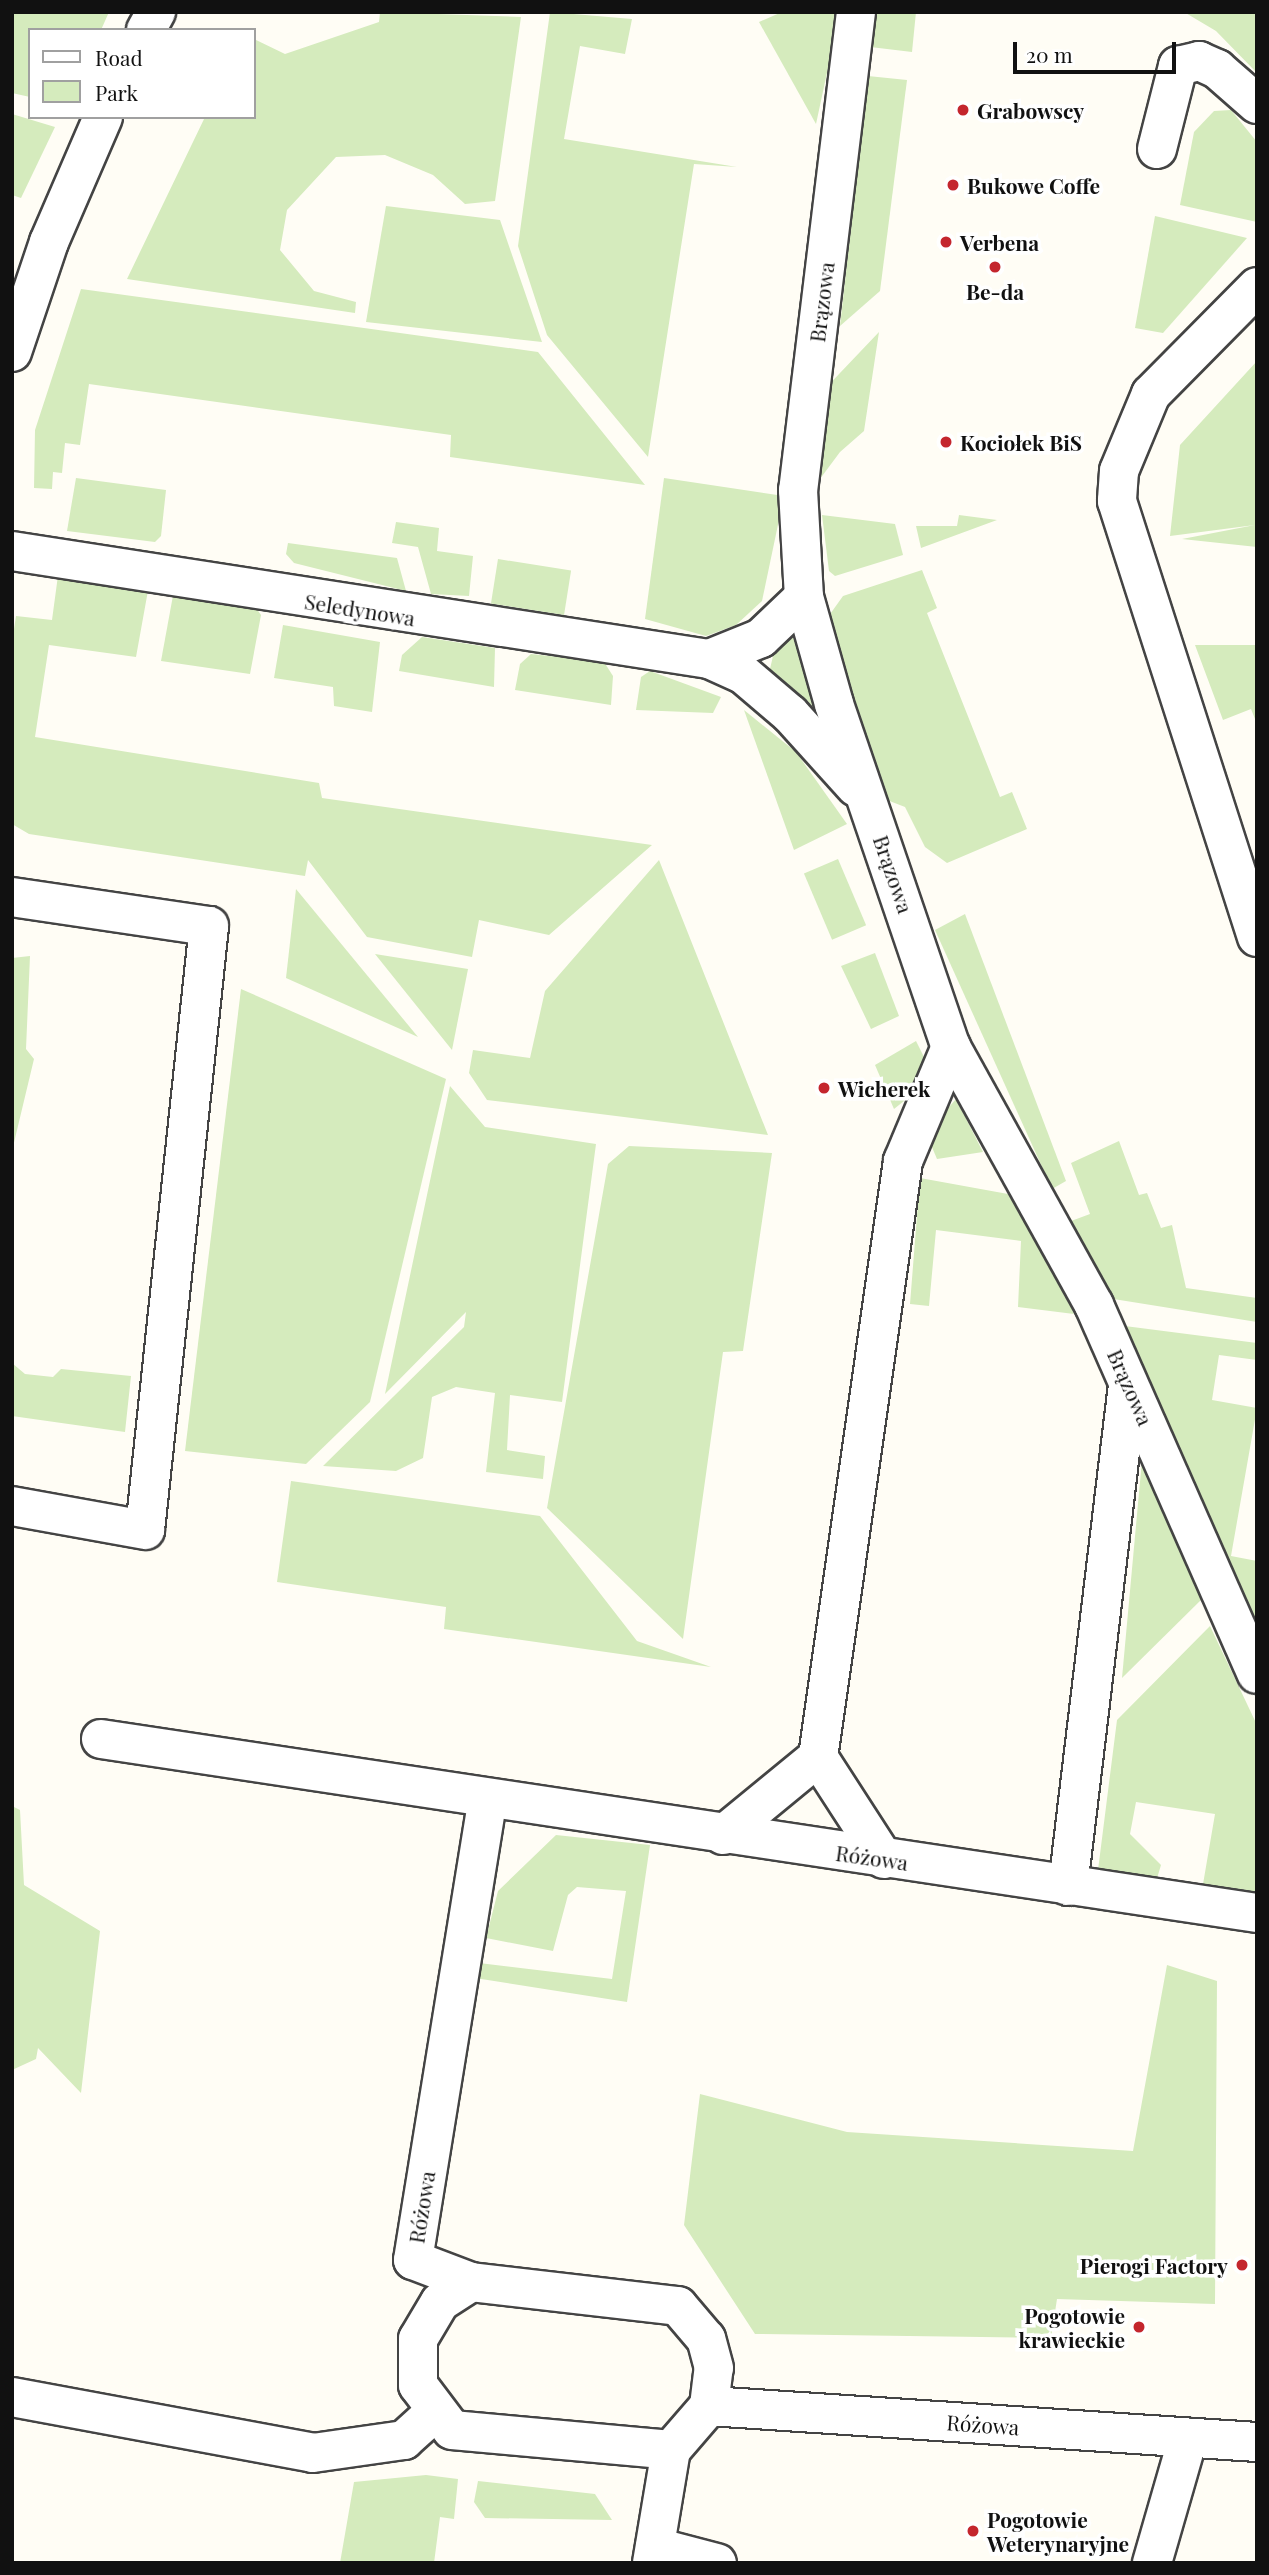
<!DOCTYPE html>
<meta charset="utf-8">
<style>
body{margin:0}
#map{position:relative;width:1269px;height:2575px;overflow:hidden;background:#fffdf5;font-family:"Playfair Display",serif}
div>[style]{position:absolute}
.green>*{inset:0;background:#d5ebbd;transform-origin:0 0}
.roads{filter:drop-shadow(2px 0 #444) drop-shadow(-2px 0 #444) drop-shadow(0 2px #444) drop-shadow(0 -2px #444)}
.street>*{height:38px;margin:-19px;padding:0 19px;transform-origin:19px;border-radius:19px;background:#fff}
.dots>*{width:19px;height:19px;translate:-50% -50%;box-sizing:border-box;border:4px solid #fff;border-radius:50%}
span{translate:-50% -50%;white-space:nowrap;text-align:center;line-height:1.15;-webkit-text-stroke:7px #fff;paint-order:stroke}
.poi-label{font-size:21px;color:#111;font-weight:700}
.left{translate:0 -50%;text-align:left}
.right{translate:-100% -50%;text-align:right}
.street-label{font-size:21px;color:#111}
.frame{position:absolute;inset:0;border:14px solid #111;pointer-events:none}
.legend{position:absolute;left:28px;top:28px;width:228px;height:91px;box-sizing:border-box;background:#fff;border:2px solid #a0a0a0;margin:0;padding:9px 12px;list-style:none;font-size:21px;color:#111}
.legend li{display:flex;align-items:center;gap:14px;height:35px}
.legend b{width:35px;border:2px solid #a0a0a0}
.scale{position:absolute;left:1013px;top:42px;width:163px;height:32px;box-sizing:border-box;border:4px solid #111;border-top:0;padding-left:9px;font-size:21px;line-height:24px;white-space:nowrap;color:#111;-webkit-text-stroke:5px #fff;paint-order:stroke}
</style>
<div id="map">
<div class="green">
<i style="clip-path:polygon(12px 12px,109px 12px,101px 30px,30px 30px,30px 97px,12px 93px)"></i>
<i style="clip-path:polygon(380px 12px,521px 17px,495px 201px,465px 204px,433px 175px,385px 155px,336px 157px,287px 210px,280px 250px,314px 291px,356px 302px,355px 313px,127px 279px,205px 117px,254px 117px,254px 39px,285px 54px,379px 22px)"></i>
<i style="clip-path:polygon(550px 12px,632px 19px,625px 54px,580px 46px,564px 139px,737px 167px,694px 164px,648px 457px,547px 335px,518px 246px)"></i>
<i style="clip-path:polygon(782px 12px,840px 12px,816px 124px,759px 22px)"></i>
<i style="clip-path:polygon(866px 12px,916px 12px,912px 52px,862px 46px)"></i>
<i style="clip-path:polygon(1184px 12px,1257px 12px,1257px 73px,1216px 31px)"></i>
<i style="clip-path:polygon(868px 76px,907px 80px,880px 291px,840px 326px)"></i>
<i style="clip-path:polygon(1231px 110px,1257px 142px,1257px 222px,1180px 205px,1194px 132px,1214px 111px)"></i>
<i style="clip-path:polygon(12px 114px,55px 127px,21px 198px,12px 195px)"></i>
<i style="clip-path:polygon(386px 206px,500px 220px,542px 342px,366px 322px)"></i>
<i style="clip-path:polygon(1155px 216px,1247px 238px,1163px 333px,1135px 328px)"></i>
<i style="clip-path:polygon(81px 289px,538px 352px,645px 485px,450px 457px,451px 435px,89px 384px,80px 445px,65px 443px,62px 473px,53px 472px,52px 489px,34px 488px,35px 430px)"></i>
<i style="clip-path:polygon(879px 332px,864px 431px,840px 452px,811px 491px,820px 394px)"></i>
<i style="clip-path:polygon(1257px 361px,1257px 547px,1182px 539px,1255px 525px,1170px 536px,1180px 445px)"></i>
<i style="clip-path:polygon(76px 478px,166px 490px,161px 536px,155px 542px,67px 531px)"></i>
<i style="clip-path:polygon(664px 478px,784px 496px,762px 601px,736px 625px,706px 636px,645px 619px)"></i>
<i style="clip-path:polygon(822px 515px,895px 524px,903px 555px,835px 576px,829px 571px)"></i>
<i style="clip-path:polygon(959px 515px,997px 520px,921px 548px,916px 526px,957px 526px)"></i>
<i style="clip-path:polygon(396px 522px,439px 528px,437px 551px,473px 556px,469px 596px,431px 594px,418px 547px,392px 543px)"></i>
<i style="clip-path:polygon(288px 543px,397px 558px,406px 591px,294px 563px,286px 554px)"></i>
<i style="left:498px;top:559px;width:74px;height:45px;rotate:9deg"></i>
<i style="clip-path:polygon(59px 568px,149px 585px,136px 657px,49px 645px,35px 737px,319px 783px,322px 798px,652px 845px,549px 935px,479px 920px,472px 957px,367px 937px,308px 860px,305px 876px,29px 834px,12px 824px,12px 642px,16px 616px,52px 620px)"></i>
<i style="clip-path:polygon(922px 570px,937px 608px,927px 613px,1000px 797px,1012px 792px,1027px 829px,947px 863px,925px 847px,905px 807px,874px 795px,828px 617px,843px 596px)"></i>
<i style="clip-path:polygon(174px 590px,251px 601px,261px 615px,250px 674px,161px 661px)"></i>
<i style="clip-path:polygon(283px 625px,380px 642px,372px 712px,334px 706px,333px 687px,274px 678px)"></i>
<i style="clip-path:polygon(422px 637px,495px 648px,494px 687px,399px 671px,402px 655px)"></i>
<i style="clip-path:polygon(793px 637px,820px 716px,807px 722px,766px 686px,777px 639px)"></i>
<i style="clip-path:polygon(1195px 645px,1257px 645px,1257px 724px,1251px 709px,1223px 720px)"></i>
<i style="clip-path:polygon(531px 654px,604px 662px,613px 676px,611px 705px,515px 690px,520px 664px)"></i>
<i style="clip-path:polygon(650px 671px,721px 697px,713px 713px,636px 710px,641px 677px)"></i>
<i style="clip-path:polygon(744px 710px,796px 752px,847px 824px,794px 850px)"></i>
<i style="left:838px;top:859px;width:72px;height:37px;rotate:67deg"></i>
<i style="clip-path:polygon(659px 860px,768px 1135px,487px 1100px,469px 1073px,473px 1050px,530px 1058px,545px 991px)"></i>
<i style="clip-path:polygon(296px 889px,418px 1037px,286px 978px)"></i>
<i style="clip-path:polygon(965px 914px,1066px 1181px,1052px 1189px,935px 930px)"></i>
<i style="clip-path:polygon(875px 953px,899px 1016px,871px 1029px,841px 966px)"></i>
<i style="clip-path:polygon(375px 954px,468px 969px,452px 1050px)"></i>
<i style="clip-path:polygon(30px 956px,26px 1049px,34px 1059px,12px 1151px,12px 958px)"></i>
<i style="clip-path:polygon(241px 989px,446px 1079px,370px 1402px,306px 1464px,185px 1451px)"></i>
<i style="clip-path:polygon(916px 1041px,934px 1077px,894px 1109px,875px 1065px)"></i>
<i style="clip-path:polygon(450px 1086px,485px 1127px,596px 1144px,562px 1402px,510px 1395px,507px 1450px,545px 1456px,543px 1479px,486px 1472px,495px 1393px,456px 1387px,432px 1397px,423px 1458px,396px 1471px,323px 1466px,464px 1327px,466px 1312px,385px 1394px)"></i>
<i style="clip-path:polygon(956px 1099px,983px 1152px,937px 1159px,926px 1133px)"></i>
<i style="clip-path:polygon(1119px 1141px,1139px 1195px,1147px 1193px,1161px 1228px,1172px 1225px,1186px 1288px,1257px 1298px,1257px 1322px,1101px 1297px,1063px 1224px,1090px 1214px,1071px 1163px)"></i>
<i style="clip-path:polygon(629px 1146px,772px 1153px,743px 1351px,723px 1352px,683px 1639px,547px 1508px,608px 1164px)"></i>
<i style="clip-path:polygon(920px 1178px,1008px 1194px,1030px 1214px,1074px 1314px,1018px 1307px,1021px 1241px,936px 1230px,929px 1306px,910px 1304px)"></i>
<i style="clip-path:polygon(1117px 1325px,1257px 1343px,1257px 1360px,1219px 1355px,1212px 1400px,1257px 1408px,1231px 1556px,1257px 1561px,1257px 1634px)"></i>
<i style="clip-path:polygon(12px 1363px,25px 1374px,53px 1377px,61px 1369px,131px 1376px,125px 1432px,12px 1416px)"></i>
<i style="clip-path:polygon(1142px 1460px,1202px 1599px,1122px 1678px)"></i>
<i style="clip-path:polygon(291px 1481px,540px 1516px,637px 1641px,711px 1667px,444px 1629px,446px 1607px,277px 1582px)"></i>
<i style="clip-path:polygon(1210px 1626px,1257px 1725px,1257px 1896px,1202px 1890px,1215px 1814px,1136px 1802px,1130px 1834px,1161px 1865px,1155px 1885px,1098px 1870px,1117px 1720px)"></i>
<i style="clip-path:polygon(12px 1806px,20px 1810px,24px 1885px,100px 1931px,81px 2093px,38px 2048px,36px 2059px,12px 2070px)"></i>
<i style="clip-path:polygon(556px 1835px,650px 1845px,627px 2002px,475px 1978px,479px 1963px,612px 1979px,626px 1891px,577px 1887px,568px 1895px,553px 1951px,486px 1938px,498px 1891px)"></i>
<i style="clip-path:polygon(1167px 1965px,1217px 1981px,1215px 2304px,1057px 2299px,1051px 2338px,755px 2334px,684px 2225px,700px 2094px,847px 2132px,1133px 2151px)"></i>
<i style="clip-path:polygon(426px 2475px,458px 2479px,454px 2519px,440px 2517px,434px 2563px,340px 2563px,354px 2482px)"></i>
<i style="clip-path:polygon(478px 2481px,595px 2494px,612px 2520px,485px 2518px,474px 2502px)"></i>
</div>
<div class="roads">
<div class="street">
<i style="left:856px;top:12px;width:482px;rotate:96.9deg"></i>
<i style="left:798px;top:490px;width:107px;rotate:86.8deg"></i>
<i style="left:804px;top:597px;width:111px;rotate:74.3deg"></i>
<i style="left:834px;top:704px;width:362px;rotate:71.2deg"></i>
<i style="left:951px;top:1047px;width:295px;rotate:61deg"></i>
<i style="left:1094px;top:1305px;width:403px;rotate:66.2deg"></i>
<i style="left:146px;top:30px;width:21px;rotate:-61deg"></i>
<i style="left:1157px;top:149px;width:86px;rotate:-75.8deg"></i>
<i style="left:1178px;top:66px;width:22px;rotate:-13deg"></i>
<i style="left:1199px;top:61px;width:20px;rotate:24deg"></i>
<i style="left:1217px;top:69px;width:53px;rotate:41.2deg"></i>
<i style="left:1257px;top:287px;width:151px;rotate:134.7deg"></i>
<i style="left:1151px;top:394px;width:83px;rotate:112.6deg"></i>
<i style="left:1119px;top:471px;width:30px;rotate:94deg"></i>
<i style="left:1117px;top:501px;width:458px;rotate:72.2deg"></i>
<i style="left:12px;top:352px;width:116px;rotate:-71.4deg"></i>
<i style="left:49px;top:242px;width:136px;rotate:-66.6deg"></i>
<i style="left:12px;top:551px;width:705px;rotate:8.81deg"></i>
<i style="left:709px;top:659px;width:56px;rotate:-22deg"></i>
<i style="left:761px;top:638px;width:59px;rotate:-43.6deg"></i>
<i style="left:709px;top:659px;width:37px;rotate:24deg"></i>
<i style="left:743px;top:674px;width:62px;rotate:40.4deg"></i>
<i style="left:790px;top:714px;width:98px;rotate:47.9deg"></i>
<i style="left:12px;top:897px;width:199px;rotate:8.4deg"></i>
<i style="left:209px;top:926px;width:607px;rotate:96.05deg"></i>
<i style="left:145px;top:1530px;width:135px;rotate:-169.8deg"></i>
<i style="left:101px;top:1739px;width:1169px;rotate:8.56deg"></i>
<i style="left:723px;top:1835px;width:123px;rotate:-39.4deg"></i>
<i style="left:884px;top:1859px;width:121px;rotate:-122.9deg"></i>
<i style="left:818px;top:1757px;width:602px;rotate:-81.88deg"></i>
<i style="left:903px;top:1161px;width:124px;rotate:-67.2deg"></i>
<i style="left:1068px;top:1886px;width:505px;rotate:-83.17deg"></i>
<i style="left:471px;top:2282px;width:62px;rotate:-159.2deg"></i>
<i style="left:413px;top:2260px;width:464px;rotate:-80.8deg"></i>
<i style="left:12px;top:2397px;width:306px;rotate:10.5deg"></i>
<i style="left:313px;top:2453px;width:92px;rotate:-8.1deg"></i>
<i style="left:404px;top:2440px;width:40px;rotate:-42deg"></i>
<i style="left:709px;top:2406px;width:38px;rotate:-83deg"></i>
<i style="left:714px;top:2368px;width:30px;rotate:-105deg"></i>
<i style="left:706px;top:2339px;width:43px;rotate:-130.3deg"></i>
<i style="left:678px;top:2306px;width:208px;rotate:-173.4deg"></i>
<i style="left:471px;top:2282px;width:37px;rotate:147deg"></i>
<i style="left:440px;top:2302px;width:43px;rotate:120.7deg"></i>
<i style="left:418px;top:2339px;width:46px;rotate:90deg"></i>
<i style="left:418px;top:2385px;width:56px;rotate:52.9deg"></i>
<i style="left:452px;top:2430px;width:220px;rotate:5.2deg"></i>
<i style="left:671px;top:2450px;width:58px;rotate:-49.2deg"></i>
<i style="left:709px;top:2406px;width:549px;rotate:3.76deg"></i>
<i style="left:655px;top:2547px;width:64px;rotate:14.5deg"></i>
<i style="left:652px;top:2563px;width:115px;rotate:-80.5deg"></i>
<i style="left:1152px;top:2563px;width:130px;rotate:-73.9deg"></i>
</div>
</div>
<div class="dots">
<i style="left:963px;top:110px;background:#c4262e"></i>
<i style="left:953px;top:185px;background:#c4262e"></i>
<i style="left:946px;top:242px;background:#c4262e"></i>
<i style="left:995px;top:267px;background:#c4262e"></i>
<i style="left:946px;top:442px;background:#c4262e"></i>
<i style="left:824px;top:1088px;background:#c4262e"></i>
<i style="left:1242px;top:2265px;background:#c4262e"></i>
<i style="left:1139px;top:2327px;background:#c4262e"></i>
<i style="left:973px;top:2531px;background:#c4262e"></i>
</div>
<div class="poi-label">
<span class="left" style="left:977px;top:110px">Grabowscy</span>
<span class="left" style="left:967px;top:185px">Bukowe Coffe</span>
<span class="left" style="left:960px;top:242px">Verbena</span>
<span style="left:995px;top:291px">Be-da</span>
<span class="left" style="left:960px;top:442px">Kociołek BiS</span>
<span class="left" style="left:838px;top:1088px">Wicherek</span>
<span class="right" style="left:1228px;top:2265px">Pierogi Factory</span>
<span class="right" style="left:1125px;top:2327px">Pogotowie<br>krawieckie</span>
<span class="left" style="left:987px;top:2531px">Pogotowie<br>Weterynaryjne</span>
</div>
<div class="street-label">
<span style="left:821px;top:302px;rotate:-83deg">Brązowa</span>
<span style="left:360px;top:609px;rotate:9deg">Seledynowa</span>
<span style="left:894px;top:874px;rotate:71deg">Brązowa</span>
<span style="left:1131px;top:1387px;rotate:66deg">Brązowa</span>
<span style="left:872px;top:1857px;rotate:8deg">Różowa</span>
<span style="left:421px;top:2207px;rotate:-81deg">Różowa</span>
<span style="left:983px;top:2424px;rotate:4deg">Różowa</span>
</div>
<div class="frame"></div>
<ul class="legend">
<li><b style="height:9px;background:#fff"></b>Road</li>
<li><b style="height:19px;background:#d5ebbd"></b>Park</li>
</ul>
<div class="scale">20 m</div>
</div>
